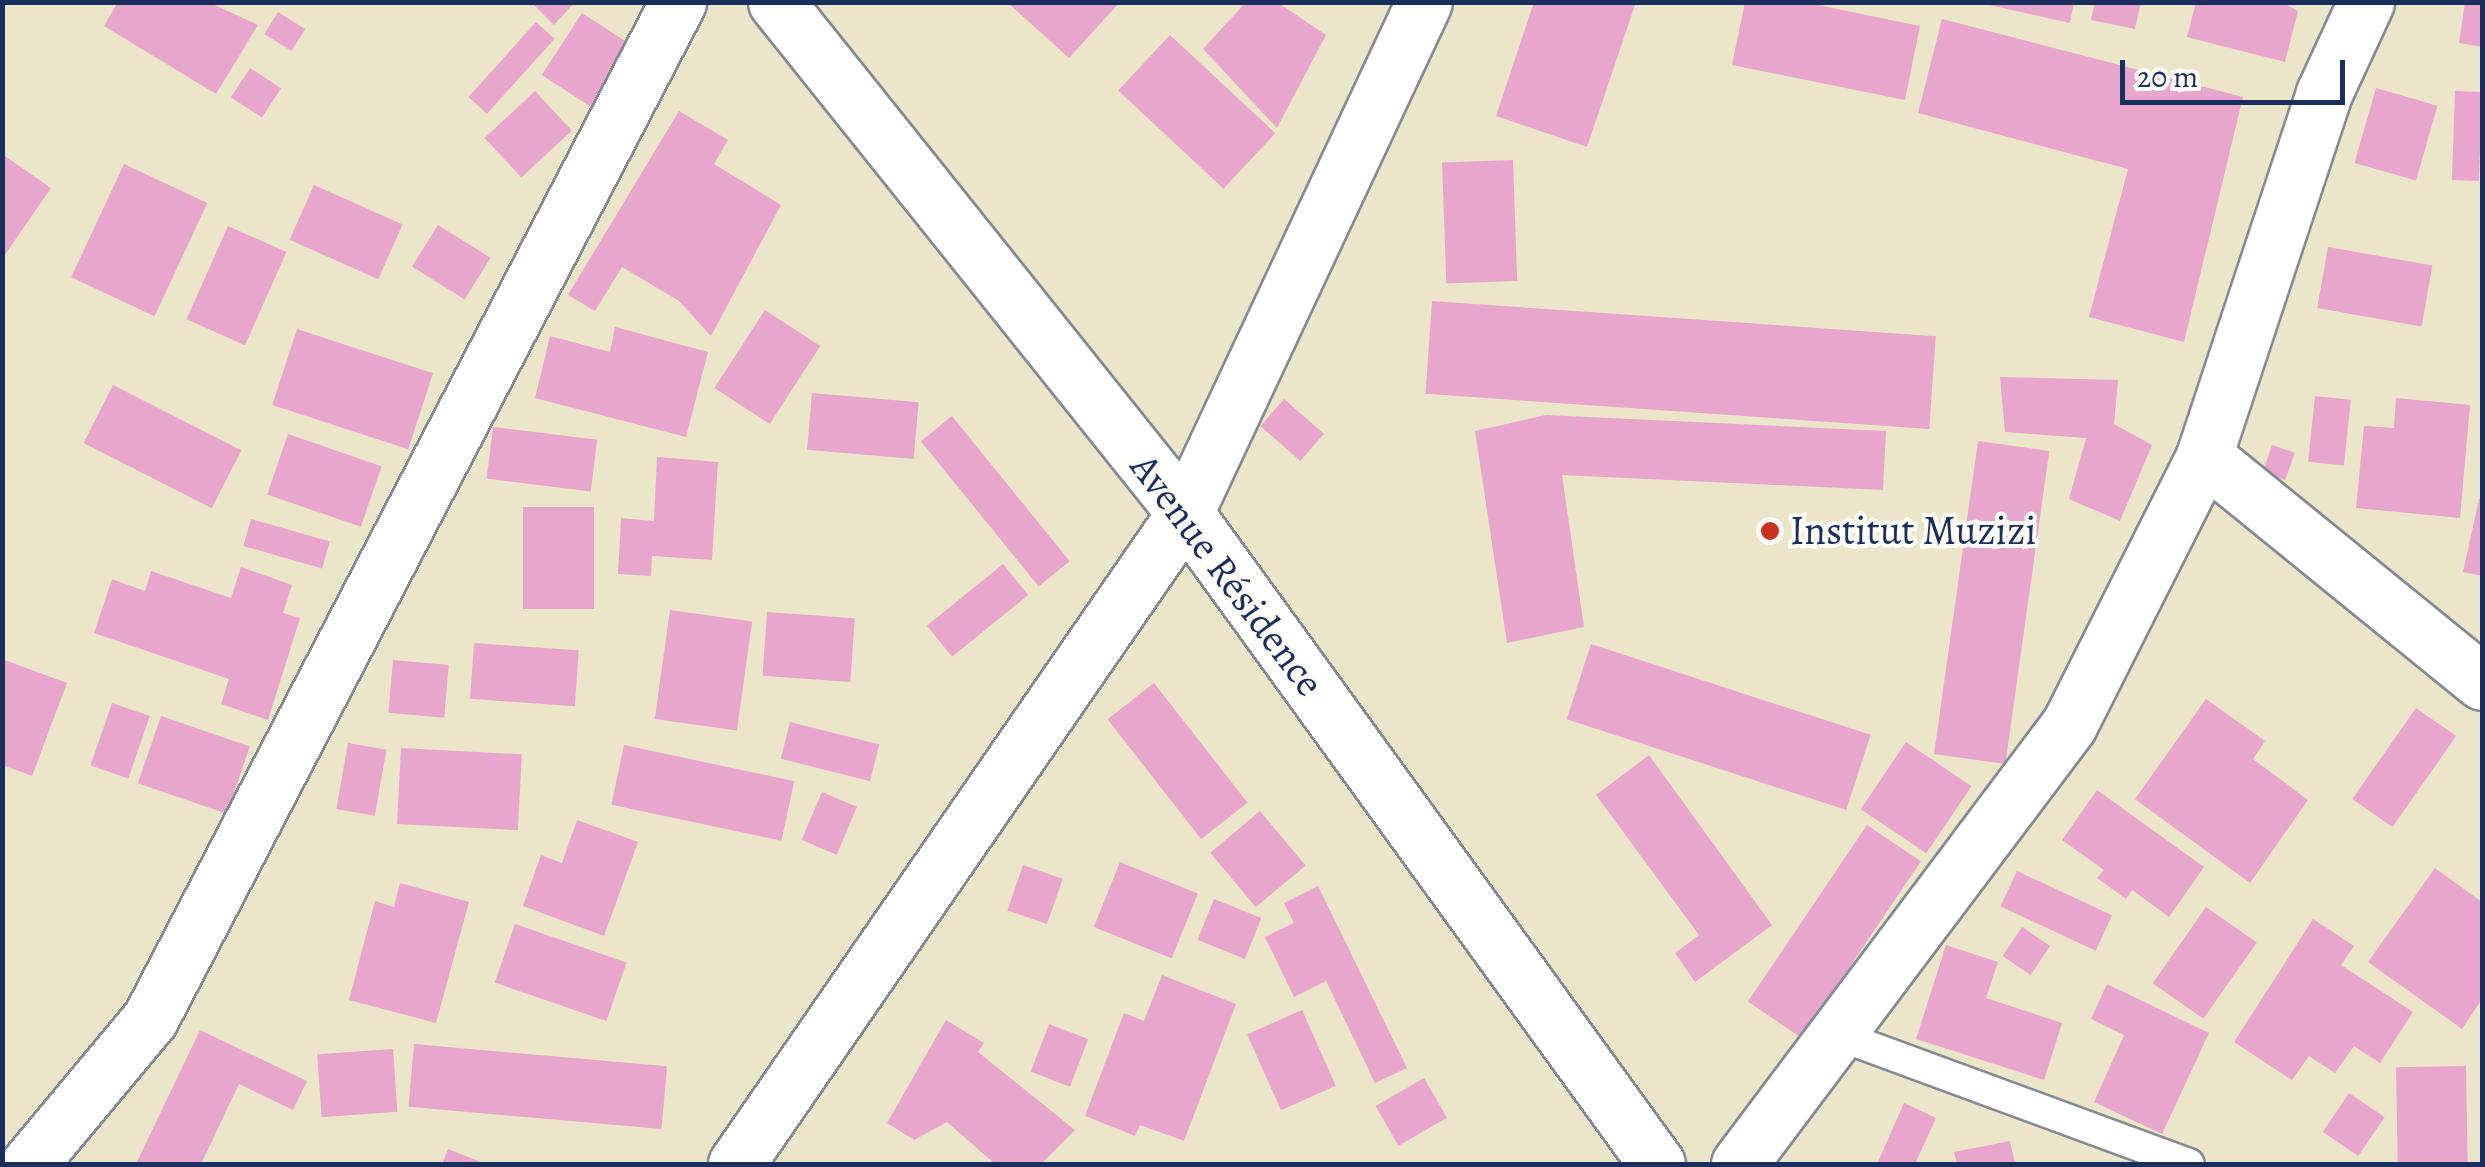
<!DOCTYPE html>
<meta charset="utf-8">
<style>
body{margin:0}
#map{position:relative;width:2485px;height:1167px;overflow:hidden;background:#ebe6c9;font-family:Alegreya,serif}
div>[style]{position:absolute}
.building>*{inset:0;background:#e9a6cc;transform-origin:0 0}
.roads{filter:drop-shadow(2px 0 #838a94) drop-shadow(-2px 0 #838a94) drop-shadow(0 2px #838a94) drop-shadow(0 -2px #838a94)}
.service>*{height:30px;margin:-15px;padding:0 15px;transform-origin:15px;border-radius:15px;background:#fff}
.minor>*{height:55px;margin:-27.5px;padding:0 27.5px;transform-origin:27.5px;border-radius:27.5px;background:#fff}
.secondary>*{height:55px;margin:-27.5px;padding:0 27.5px;transform-origin:27.5px;border-radius:27.5px;background:#fff}
.dots>*{width:28px;height:28px;translate:-50% -50%;box-sizing:border-box;border:5px solid #fdfcf7;border-radius:50%}
span{translate:-50% -50%;white-space:nowrap;text-align:center;line-height:1.15;-webkit-text-stroke:8px #fdfcf7;paint-order:stroke}
.poi-label{font-size:40px;color:#1b2f5e}
.left{translate:0 -50%;text-align:left}
.street-label{font-size:40px;color:#1b2f5e}
.frame{position:absolute;inset:0;border:5px solid #1b2f5e;pointer-events:none}
.scale{position:absolute;left:2120px;top:60px;width:225px;height:45px;box-sizing:border-box;border:5px solid #1b2f5e;border-top:0;padding-left:12px;font-size:30px;line-height:35px;white-space:nowrap;color:#1b2f5e;-webkit-text-stroke:8px #fdfcf7;paint-order:stroke}
</style>
<div id="map">
<div class="building">
<i style="clip-path:polygon(118px 2px,208px 2px,258px 25px,216px 94px,104px 26px)"></i>
<i style="clip-path:polygon(531px 2px,575px 2px,554px 25px)"></i>
<i style="clip-path:polygon(1007px 2px,1120px 2px,1069px 58px)"></i>
<i style="clip-path:polygon(1246px 2px,1277px 2px,1326px 35px,1277px 128px,1203px 49px)"></i>
<i style="clip-path:polygon(1534px 2px,1636px 2px,1587px 147px,1496px 116px)"></i>
<i style="clip-path:polygon(1745px 2px,1803px 2px,1920px 26px,1905px 100px,1732px 65px)"></i>
<i style="clip-path:polygon(1976px 2px,2074px 2px,2070px 23px)"></i>
<i style="clip-path:polygon(2095px 2px,2141px 2px,2135px 29px,2091px 20px)"></i>
<i style="clip-path:polygon(2196px 2px,2282px 2px,2298px 11px,2285px 62px,2187px 37px)"></i>
<i style="clip-path:polygon(2465px 2px,2482px 2px,2482px 47px,2459px 43px)"></i>
<i style="left:278px;top:12px;width:32px;height:26px;rotate:32deg"></i>
<i style="left:582px;top:13px;width:62px;height:74px;rotate:33deg"></i>
<i style="clip-path:polygon(1942px 19px,2243px 97px,2184px 342px,2089px 317px,2128px 169px,1918px 113px)"></i>
<i style="left:536px;top:22px;width:25px;height:101px;rotate:42deg"></i>
<i style="left:1170px;top:35px;width:144px;height:76px;rotate:43deg"></i>
<i style="left:250px;top:68px;width:37px;height:35px;rotate:33deg"></i>
<i style="left:2376px;top:88px;width:64px;height:78px;rotate:16deg"></i>
<i style="left:535px;top:91px;width:54px;height:69px;rotate:47deg"></i>
<i style="left:2455px;top:91px;width:27px;height:89px;rotate:2deg"></i>
<i style="clip-path:polygon(679px 111px,728px 140px,714px 164px,781px 205px,711px 336px,679px 301px,622px 267px,595px 311px,568px 295px)"></i>
<i style="clip-path:polygon(2px 154px,51px 188px,2px 259px)"></i>
<i style="left:1513px;top:160px;width:121px;height:71px;rotate:88deg"></i>
<i style="left:124px;top:164px;width:92px;height:125px;rotate:25deg"></i>
<i style="left:314px;top:185px;width:97px;height:60px;rotate:24deg"></i>
<i style="left:438px;top:225px;width:62px;height:49px;rotate:32deg"></i>
<i style="left:228px;top:226px;width:64px;height:102px;rotate:24deg"></i>
<i style="left:2328px;top:247px;width:106px;height:62px;rotate:10deg"></i>
<i style="left:1432px;top:301px;width:505px;height:93px;rotate:4deg"></i>
<i style="left:765px;top:310px;width:66px;height:93px;rotate:33deg"></i>
<i style="clip-path:polygon(615px 327px,708px 352px,686px 437px,535px 398px,550px 336px,610px 352px)"></i>
<i style="left:297px;top:329px;width:143px;height:80px;rotate:18deg"></i>
<i style="clip-path:polygon(2000px 377px,2118px 380px,2114px 424px,2152px 445px,2120px 521px,2069px 499px,2086px 438px,2005px 432px)"></i>
<i style="left:113px;top:385px;width:144px;height:65px;rotate:27deg"></i>
<i style="left:812px;top:393px;width:107px;height:57px;rotate:5deg"></i>
<i style="left:2315px;top:396px;width:36px;height:66px;rotate:6deg"></i>
<i style="clip-path:polygon(2396px 398px,2470px 405px,2460px 518px,2356px 508px,2364px 426px,2394px 428px)"></i>
<i style="left:1284px;top:399px;width:53px;height:36px;rotate:41deg"></i>
<i style="clip-path:polygon(1546px 415px,1886px 431px,1883px 490px,1562px 475px,1584px 627px,1507px 643px,1475px 431px)"></i>
<i style="left:952px;top:416px;width:187px;height:40px;rotate:51deg"></i>
<i style="left:493px;top:427px;width:105px;height:52px;rotate:7deg"></i>
<i style="left:288px;top:434px;width:99px;height:64px;rotate:19deg"></i>
<i style="left:1978px;top:441px;width:72px;height:316px;rotate:8deg"></i>
<i style="left:2272px;top:445px;width:24px;height:29px;rotate:19deg"></i>
<i style="clip-path:polygon(657px 457px,718px 462px,712px 560px,652px 556px,651px 576px,618px 574px,621px 518px,654px 521px)"></i>
<i style="clip-path:polygon(2479px 499px,2482px 500px,2482px 576px,2463px 572px)"></i>
<i style="left:523px;top:507px;width:71px;height:102px"></i>
<i style="left:251px;top:519px;width:82px;height:28px;rotate:16deg"></i>
<i style="left:1003px;top:564px;width:40px;height:98px;rotate:51deg"></i>
<i style="clip-path:polygon(241px 567px,292px 585px,283px 613px,300px 618px,268px 720px,221px 704px,229px 679px,94px 633px,112px 579px,145px 591px,151px 571px,231px 598px)"></i>
<i style="left:670px;top:610px;width:83px;height:110px;rotate:8deg"></i>
<i style="left:767px;top:612px;width:88px;height:64px;rotate:4deg"></i>
<i style="left:474px;top:643px;width:105px;height:56px;rotate:4deg"></i>
<i style="left:1591px;top:644px;width:294px;height:79px;rotate:18deg"></i>
<i style="clip-path:polygon(2px 659px,67px 683px,32px 776px,2px 765px)"></i>
<i style="left:393px;top:660px;width:56px;height:53px;rotate:5deg"></i>
<i style="left:1154px;top:683px;width:152px;height:59px;rotate:52deg"></i>
<i style="clip-path:polygon(2206px 699px,2265px 741px,2253px 759px,2308px 800px,2250px 883px,2135px 799px)"></i>
<i style="left:112px;top:703px;width:40px;height:66px;rotate:19deg"></i>
<i style="left:2416px;top:708px;width:49px;height:111px;rotate:35deg"></i>
<i style="left:161px;top:716px;width:94px;height:71px;rotate:19deg"></i>
<i style="left:790px;top:722px;width:92px;height:38px;rotate:14deg"></i>
<i style="left:1906px;top:742px;width:79px;height:81px;rotate:34deg"></i>
<i style="left:348px;top:743px;width:39px;height:67px;rotate:10deg"></i>
<i style="left:624px;top:745px;width:174px;height:61px;rotate:12deg"></i>
<i style="left:401px;top:748px;width:121px;height:76px;rotate:3deg"></i>
<i style="clip-path:polygon(1649px 755px,1772px 925px,1695px 982px,1675px 953px,1699px 935px,1596px 795px)"></i>
<i style="clip-path:polygon(2097px 790px,2204px 867px,2169px 917px,2132px 890px,2126px 899px,2097px 878px,2104px 870px,2062px 840px)"></i>
<i style="left:822px;top:792px;width:38px;height:52px;rotate:23deg"></i>
<i style="left:1260px;top:811px;width:71px;height:65px;rotate:50deg"></i>
<i style="clip-path:polygon(577px 820px,638px 842px,604px 936px,523px 906px,541px 855px,562px 863px)"></i>
<i style="left:1867px;top:825px;width:65px;height:213px;rotate:34deg"></i>
<i style="left:1120px;top:862px;width:84px;height:70px;rotate:22deg"></i>
<i style="left:1023px;top:865px;width:42px;height:48px;rotate:19deg"></i>
<i style="clip-path:polygon(2435px 868px,2482px 902px,2482px 999px,2462px 1029px,2368px 962px)"></i>
<i style="left:2017px;top:871px;width:105px;height:39px;rotate:25deg"></i>
<i style="clip-path:polygon(400px 883px,469px 902px,436px 1023px,349px 1000px,375px 901px,394px 907px)"></i>
<i style="clip-path:polygon(1318px 886px,1407px 1068px,1375px 1083px,1326px 981px,1294px 997px,1265px 937px,1294px 923px,1284px 903px)"></i>
<i style="left:1214px;top:899px;width:51px;height:44px;rotate:22deg"></i>
<i style="left:2206px;top:907px;width:62px;height:93px;rotate:35deg"></i>
<i style="clip-path:polygon(2313px 919px,2354px 946px,2341px 965px,2413px 1012px,2380px 1063px,2354px 1046px,2335px 1073px,2309px 1056px,2292px 1080px,2234px 1042px)"></i>
<i style="left:515px;top:924px;width:118px;height:62px;rotate:19deg"></i>
<i style="left:2022px;top:927px;width:34px;height:35px;rotate:34deg"></i>
<i style="clip-path:polygon(1946px 945px,1998px 962px,1986px 998px,2062px 1023px,2044px 1080px,1916px 1039px)"></i>
<i style="clip-path:polygon(1162px 975px,1236px 1004px,1184px 1141px,1140px 1125px,1135px 1136px,1085px 1116px,1124px 1013px,1144px 1021px)"></i>
<i style="clip-path:polygon(2107px 984px,2209px 1033px,2162px 1134px,2094px 1102px,2124px 1035px,2091px 1019px)"></i>
<i style="left:1302px;top:1010px;width:83px;height:60px;rotate:66deg"></i>
<i style="clip-path:polygon(946px 1020px,984px 1043px,978px 1052px,1075px 1130px,1041px 1164px,995px 1164px,947px 1122px,914px 1140px,887px 1123px)"></i>
<i style="left:1049px;top:1024px;width:42px;height:51px;rotate:21deg"></i>
<i style="clip-path:polygon(200px 1030px,307px 1081px,293px 1110px,239px 1084px,201px 1164px,136px 1164px)"></i>
<i style="left:414px;top:1044px;width:254px;height:63px;rotate:5deg"></i>
<i style="left:393px;top:1049px;width:63px;height:76px;rotate:86deg"></i>
<i style="left:2466px;top:1066px;width:98px;height:70px;rotate:89deg"></i>
<i style="left:1424px;top:1078px;width:46px;height:56px;rotate:60deg"></i>
<i style="left:2349px;top:1093px;width:43px;height:47px;rotate:34deg"></i>
<i style="clip-path:polygon(1904px 1103px,1936px 1118px,1915px 1164px,1877px 1164px)"></i>
<i style="clip-path:polygon(2010px 1141px,2015px 1164px,1957px 1164px,1954px 1152px)"></i>
<i style="clip-path:polygon(448px 1149px,486px 1164px,442px 1164px)"></i>
</div>
<div class="roads">
<div class="service">
<i style="left:1835px;top:1034px;width:377px;rotate:20.2deg"></i>
</div>
<div class="minor">
<i style="left:2204px;top:456px;width:358px;rotate:39.1deg"></i>
<i style="left:29px;top:1164px;width:189px;rotate:-50.2deg"></i>
<i style="left:150px;top:1019px;width:1146px;rotate:-62.56deg"></i>
<i style="left:736px;top:1164px;width:791px;rotate:-55.41deg"></i>
<i style="left:1185px;top:513px;width:564px;rotate:-64.93deg"></i>
<i style="left:1739px;top:1164px;width:549px;rotate:-53.07deg"></i>
<i style="left:2069px;top:725px;width:301px;rotate:-63.3deg"></i>
<i style="left:2204px;top:456px;width:382px;rotate:-71.7deg"></i>
<i style="left:2324px;top:93px;width:100px;rotate:-65.2deg"></i>
</div>
<div class="secondary">
<i style="left:776px;top:2px;width:655px;rotate:51.33deg"></i>
<i style="left:1185px;top:513px;width:804px;rotate:54.06deg"></i>
</div>
</div>
<div class="dots">
<i style="left:1770px;top:531px;background:#c8321e"></i>
</div>
<div class="poi-label">
<span class="left" style="left:1790px;top:531px">Institut Muzizi</span>
</div>
<div class="street-label">
<span style="left:1227px;top:575px;rotate:53deg">Avenue Résidence</span>
</div>
<div class="frame"></div>
<div class="scale">20 m</div>
</div>
